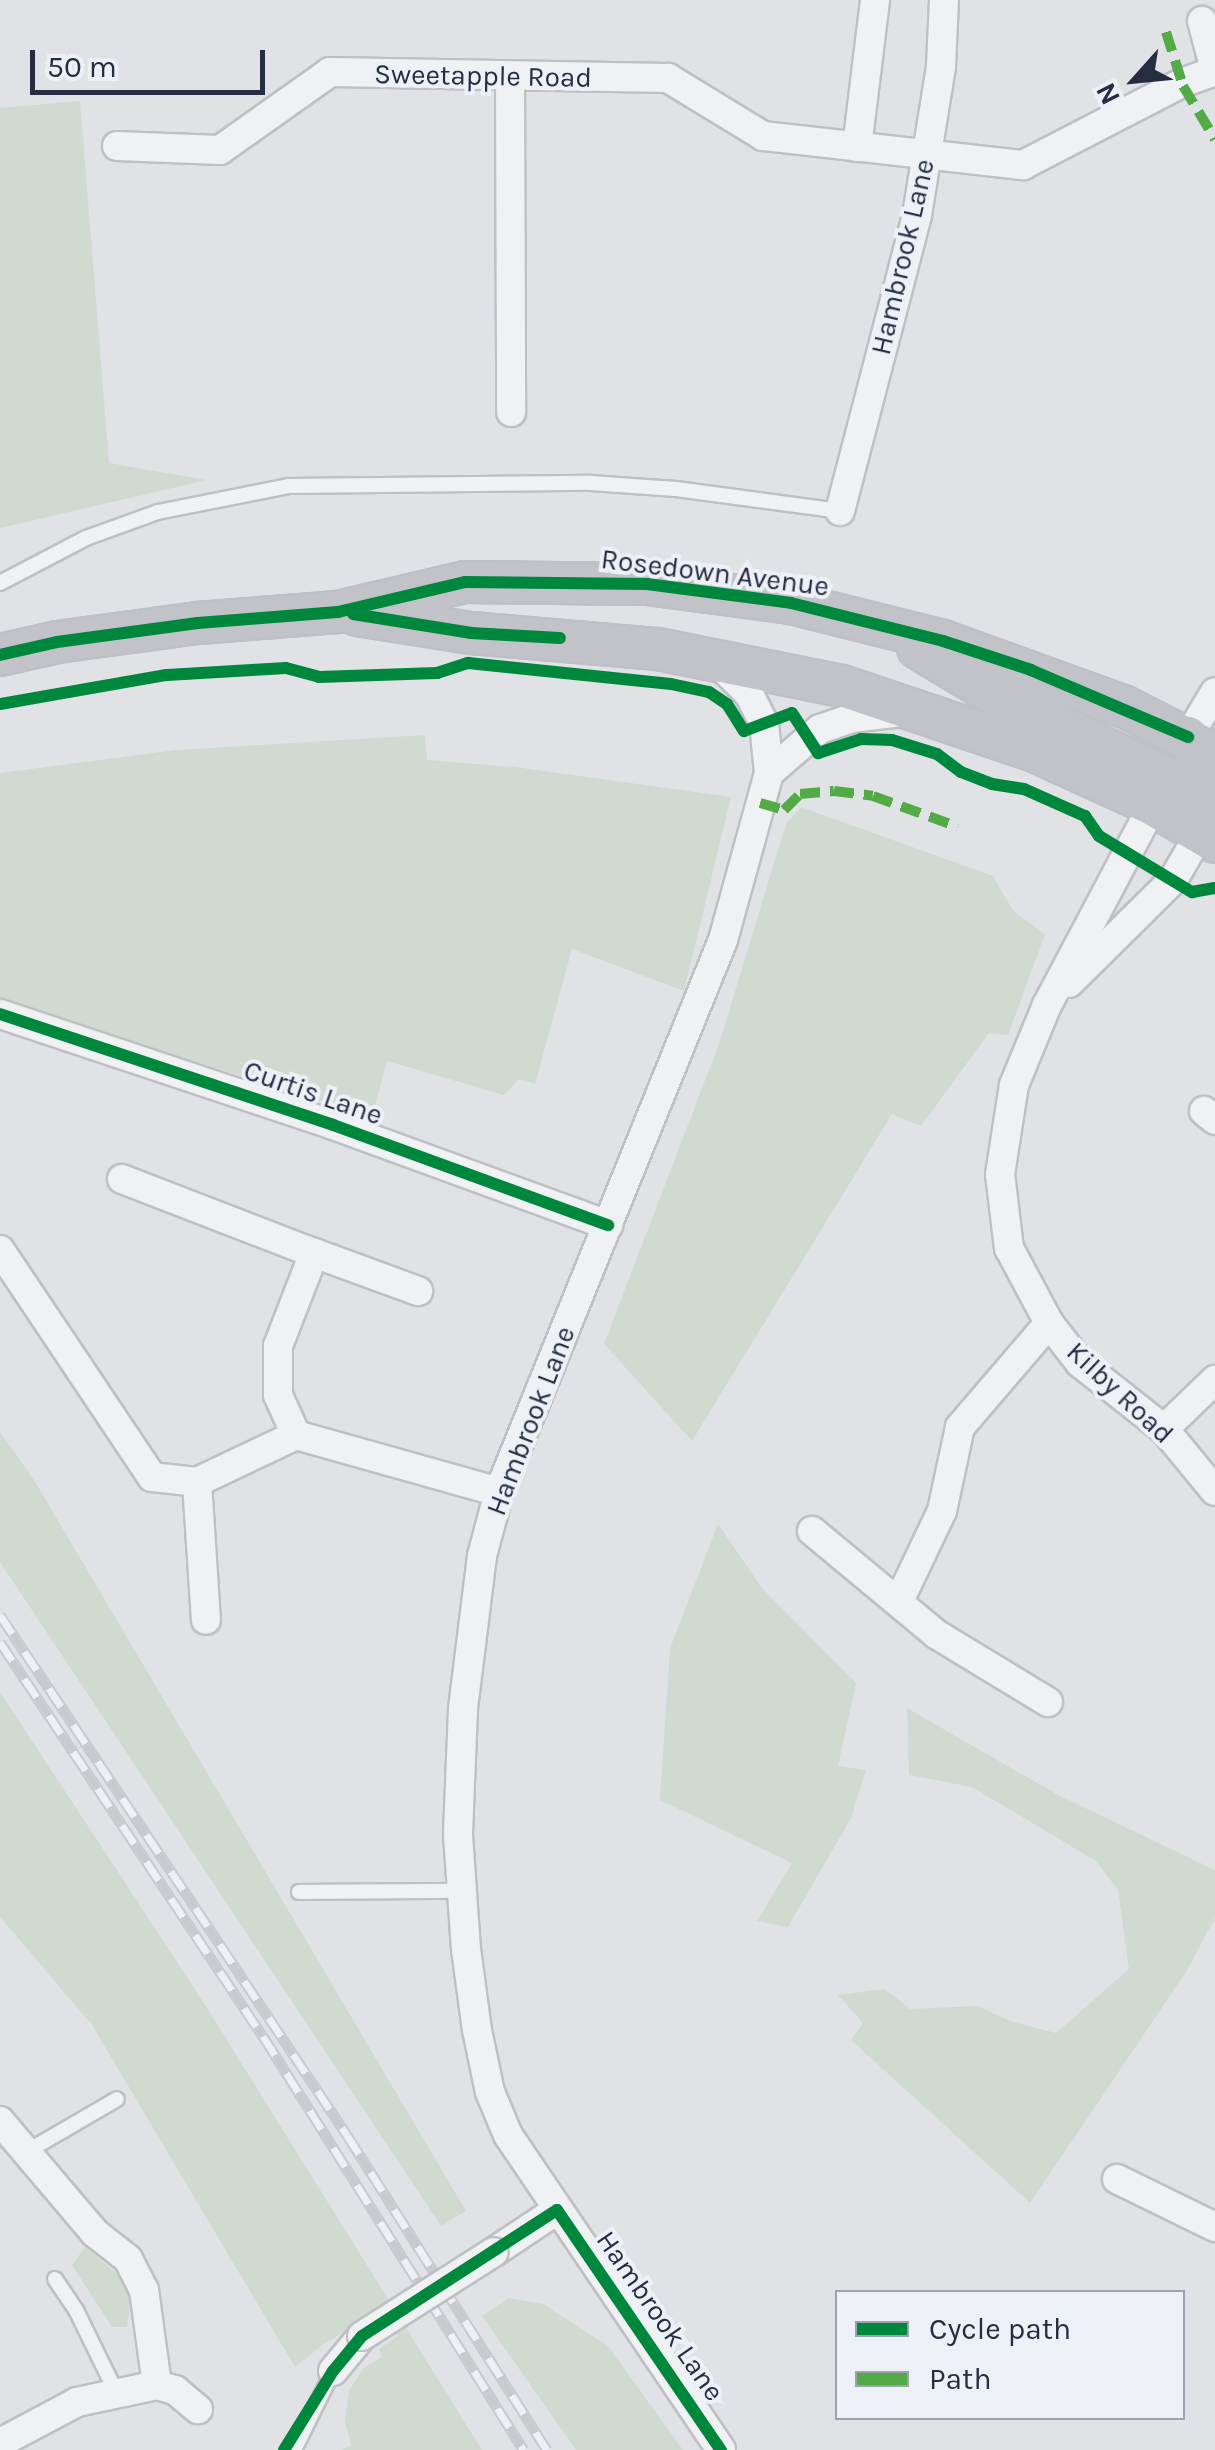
<!DOCTYPE html>
<style>
body{margin:0}
#map{position:relative;width:1215px;height:2450px;overflow:hidden;background:#e1e2e6;font-family:Karla,sans-serif}
div>[style]{position:absolute}
.green>*{inset:0;background:#d0dad0}
.roads{filter:drop-shadow(2px 0 #bfc0c4) drop-shadow(-2px 0 #bfc0c4) drop-shadow(0 2px #bfc0c4) drop-shadow(0 -2px #bfc0c4)}
.lane>*{height:14px;margin:-7px;padding:0 7px;transform-origin:7px;border-radius:7px;background:#f0f1f3}
.street>*{height:28px;margin:-14px;padding:0 14px;transform-origin:14px;border-radius:14px;background:#f0f1f3}
.secondary>*{height:40px;margin:-20px;padding:0 20px;transform-origin:20px;border-radius:20px;background:#c2c3c9}
.rail>*{height:11px;margin-top:-5.5px;transform-origin:0;background:repeating-linear-gradient(90deg,#eef0f7 0 22px,#c9cace 0 44px);box-sizing:border-box;border-block:2px solid #c9cace}
.bridges{filter:drop-shadow(2px 0 #bfc0c4) drop-shadow(-2px 0 #bfc0c4) drop-shadow(0 2px #bfc0c4) drop-shadow(0 -2px #bfc0c4)}
.street-bridge>*{height:28px;margin:-14px;padding:0 14px;transform-origin:14px;border-radius:14px;background:#f0f1f3}
.quiet>*{height:10px;margin-top:-5px;transform-origin:0;background:repeating-linear-gradient(90deg,#53ab46 0 20px,transparent 0 30px)}
.cycleway>*{height:12px;margin:-6px;padding:0 6px;transform-origin:6px;border-radius:6px;background:#00873e}
span{translate:-50% -50%;white-space:nowrap;text-align:center;line-height:1.15;-webkit-text-stroke:8px #eef0f7;paint-order:stroke}
.street-label{font-size:28px;color:#262d42}
.legend{position:absolute;left:835px;top:2290px;width:350px;height:130px;box-sizing:border-box;background:#eef0f7;border:2px solid #9ea2af;margin:0;padding:12px 18px;list-style:none;font-size:30px;color:#262d42}
.legend li{display:flex;align-items:center;gap:20px;height:50px}
.legend b{width:50px;border:2px solid #9ea2af}
.north{position:absolute;left:1085px;top:30px;width:100px;height:100px;-webkit-text-stroke:8px #eef0f7;paint-order:stroke;rotate:243deg;font-size:28px;font-weight:700;line-height:40px;text-align:center;color:#262d42}
.north::after{content:'';display:block;margin:auto;width:35px;height:45px;background:#262d42;clip-path:polygon(50% 0,100% 100%,50% 72%,0 100%)}
.scale{position:absolute;left:30px;top:50px;width:235px;height:45px;box-sizing:border-box;border:5px solid #262d42;border-top:0;padding-left:12px;font-size:30px;line-height:35px;white-space:nowrap;color:#262d42;-webkit-text-stroke:8px #eef0f7;paint-order:stroke}
</style>
<div id="map">
<div class="green">
<i style="clip-path:polygon(80px 101px,109px 463px,207px 480px,0 528px,0 108px)"></i>
<i style="clip-path:polygon(425px 735px,427px 760px,515px 767px,731px 797px,684px 991px,572px 949px,535px 1084px,519px 1079px,504px 1095px,387px 1061px,372px 1117px,0 1000px,0 773px,176px 750px)"></i>
<i style="clip-path:polygon(801px 807px,993px 876px,1014px 912px,1045px 934px,1008px 1035px,989px 1033px,921px 1126px,892px 1114px,692px 1441px,604px 1344px,719px 1044px,786px 824px)"></i>
<i style="clip-path:polygon(0 1432px,34px 1480px,466px 2211px,441px 2226px,0 1562px)"></i>
<i style="clip-path:polygon(718px 1524px,762px 1588px,856px 1683px,838px 1766px,866px 1770px,851px 1818px,788px 1927px,757px 1921px,792px 1863px,660px 1800px,670px 1648px)"></i>
<i style="clip-path:polygon(0 1692px,202px 2000px,482px 2450px,342px 2450px,351px 2445px,345px 2421px,349px 2390px,363px 2369px,382px 2357px,379px 2349px,398px 2336px,382px 2308px,324px 2344px,295px 2367px,92px 2025px,0 1917px)"></i>
<i style="clip-path:polygon(907px 1708px,1058px 1795px,1215px 1870px,1215px 1918px,1186px 1972px,1030px 2203px,851px 2040px,863px 2023px,838px 1995px,885px 1989px,910px 2009px,977px 2006px,1013px 2022px,1056px 2033px,1129px 1969px,1118px 1890px,1096px 1861px,972px 1787px,909px 1775px)"></i>
<i style="clip-path:polygon(85px 2247px,122px 2278px,131px 2301px,127px 2327px,112px 2327px,72px 2265px)"></i>
<i style="clip-path:polygon(509px 2298px,543px 2304px,608px 2346px,683px 2450px,576px 2450px,482px 2316px)"></i>
</div>
<div class="roads">
<div class="lane">
<i style="left:0;top:583px;width:97px;rotate:-27.6deg"></i>
<i style="left:86px;top:538px;width:77px;rotate:-19.9deg"></i>
<i style="left:158px;top:512px;width:134px;rotate:-11.2deg"></i>
<i style="left:289px;top:486px;width:302px;rotate:-0.6deg"></i>
<i style="left:591px;top:483px;width:85px;rotate:4deg"></i>
<i style="left:676px;top:489px;width:165px;rotate:7.6deg"></i>
<i style="left:299px;top:1892px;width:162px;rotate:-0.4deg"></i>
<i style="left:26px;top:2152px;width:105px;rotate:-30.2deg"></i>
<i style="left:55px;top:2279px;width:37px;rotate:56deg"></i>
<i style="left:76px;top:2310px;width:91px;rotate:64deg"></i>
<i style="left:294px;top:2450px;width:88px;rotate:-63.7deg"></i>
</div>
<div class="street">
<i style="left:1202px;top:21px;width:51px;rotate:75.1deg"></i>
<i style="left:510px;top:78px;width:334px;rotate:89.8deg"></i>
<i style="left:117px;top:146px;width:103px;rotate:2.2deg"></i>
<i style="left:220px;top:150px;width:135px;rotate:-35.3deg"></i>
<i style="left:330px;top:72px;width:338px;rotate:1deg"></i>
<i style="left:668px;top:78px;width:111px;rotate:31.4deg"></i>
<i style="left:763px;top:136px;width:262px;rotate:6.4deg"></i>
<i style="left:1023px;top:165px;width:179px;rotate:-27.3deg"></i>
<i style="left:1182px;top:83px;width:35px;rotate:-20deg"></i>
<i style="left:857px;top:147px;width:148px;rotate:-83deg"></i>
<i style="left:840px;top:511px;width:306px;rotate:-75.4deg"></i>
<i style="left:917px;top:215px;width:151px;rotate:-80.8deg"></i>
<i style="left:941px;top:66px;width:66px;rotate:-87.4deg"></i>
<i style="left:715px;top:660px;width:48px;rotate:45deg"></i>
<i style="left:749px;top:694px;width:33px;rotate:63deg"></i>
<i style="left:764px;top:723px;width:50px;rotate:84.3deg"></i>
<i style="left:769px;top:773px;width:173px;rotate:105.4deg"></i>
<i style="left:723px;top:940px;width:596px;rotate:112.09deg"></i>
<i style="left:499px;top:1492px;width:66px;rotate:104.9deg"></i>
<i style="left:482px;top:1556px;width:154px;rotate:97.1deg"></i>
<i style="left:463px;top:1709px;width:126px;rotate:92.3deg"></i>
<i style="left:458px;top:1835px;width:114px;rotate:86deg"></i>
<i style="left:466px;top:1949px;width:82px;rotate:82.3deg"></i>
<i style="left:477px;top:2030px;width:63px;rotate:78.2deg"></i>
<i style="left:490px;top:2092px;width:47px;rotate:67.3deg"></i>
<i style="left:508px;top:2135px;width:380px;rotate:55.9deg"></i>
<i style="left:1188px;top:737px;width:52px;rotate:-59deg"></i>
<i style="left:769px;top:773px;width:67px;rotate:-40.8deg"></i>
<i style="left:820px;top:729px;width:34px;rotate:-19deg"></i>
<i style="left:852px;top:718px;width:51px;rotate:-6.7deg"></i>
<i style="left:1153px;top:805px;width:226px;rotate:117.9deg"></i>
<i style="left:1047px;top:1005px;width:87px;rotate:112.4deg"></i>
<i style="left:1014px;top:1085px;width:90px;rotate:98.9deg"></i>
<i style="left:1000px;top:1174px;width:75px;rotate:83.1deg"></i>
<i style="left:1009px;top:1248px;width:85px;rotate:61.9deg"></i>
<i style="left:1049px;top:1323px;width:51px;rotate:52.2deg"></i>
<i style="left:1080px;top:1363px;width:107px;rotate:38.2deg"></i>
<i style="left:1164px;top:1429px;width:80px;rotate:50.6deg"></i>
<i style="left:1069px;top:983px;width:146px;rotate:-44.7deg"></i>
<i style="left:1173px;top:880px;width:54px;rotate:-60.1deg"></i>
<i style="left:0;top:1014px;width:351px;rotate:18.4deg"></i>
<i style="left:333px;top:1125px;width:293px;rotate:20deg"></i>
<i style="left:1204px;top:1111px;width:14px;rotate:39deg"></i>
<i style="left:122px;top:1179px;width:206px;rotate:21.1deg"></i>
<i style="left:0;top:1250px;width:273px;rotate:56.2deg"></i>
<i style="left:152px;top:1477px;width:45px;rotate:6.3deg"></i>
<i style="left:197px;top:1482px;width:110px;rotate:-25.4deg"></i>
<i style="left:296px;top:1435px;width:211px;rotate:15.7deg"></i>
<i style="left:1164px;top:1429px;width:71px;rotate:-43.9deg"></i>
<i style="left:296px;top:1435px;width:44px;rotate:-114.2deg"></i>
<i style="left:278px;top:1395px;width:49px;rotate:-90deg"></i>
<i style="left:278px;top:1346px;width:100px;rotate:-68.8deg"></i>
<i style="left:314px;top:1253px;width:111px;rotate:20.1deg"></i>
<i style="left:197px;top:1482px;width:138px;rotate:86.3deg"></i>
<i style="left:812px;top:1531px;width:161px;rotate:39.7deg"></i>
<i style="left:936px;top:1634px;width:131px;rotate:31.3deg"></i>
<i style="left:899px;top:1601px;width:100px;rotate:-64.5deg"></i>
<i style="left:942px;top:1511px;width:86px;rotate:-77.9deg"></i>
<i style="left:960px;top:1427px;width:137px;rotate:-49.4deg"></i>
<i style="left:0;top:2121px;width:147px;rotate:49.7deg"></i>
<i style="left:95px;top:2233px;width:42px;rotate:38.2deg"></i>
<i style="left:128px;top:2259px;width:35px;rotate:63deg"></i>
<i style="left:144px;top:2290px;width:96px;rotate:82.2deg"></i>
<i style="left:1117px;top:2179px;width:109px;rotate:26.1deg"></i>
<i style="left:494px;top:2252px;width:76px;rotate:-33.7deg"></i>
<i style="left:333px;top:2371px;width:45px;rotate:-50.4deg"></i>
<i style="left:0;top:2443px;width:87px;rotate:-28deg"></i>
<i style="left:77px;top:2402px;width:82px;rotate:-12deg"></i>
<i style="left:157px;top:2385px;width:19px;rotate:16deg"></i>
<i style="left:175px;top:2390px;width:30px;rotate:40deg"></i>
</div>
<div class="secondary">
<i style="left:357px;top:615px;width:115px;rotate:9deg"></i>
<i style="left:471px;top:633px;width:188px;rotate:4.9deg"></i>
<i style="left:658px;top:649px;width:188px;rotate:11.4deg"></i>
<i style="left:842px;top:686px;width:204px;rotate:18.6deg"></i>
<i style="left:1035px;top:751px;width:130px;rotate:24.6deg"></i>
<i style="left:1153px;top:805px;width:72px;rotate:30.8deg"></i>
<i style="left:918px;top:648px;width:103px;rotate:31.1deg"></i>
<i style="left:1006px;top:701px;width:178px;rotate:25.6deg"></i>
<i style="left:1167px;top:778px;width:61px;rotate:59.2deg"></i>
<i style="left:0;top:655px;width:58px;rotate:-12.8deg"></i>
<i style="left:57px;top:642px;width:142px;rotate:-7.7deg"></i>
<i style="left:198px;top:623px;width:140px;rotate:-4.5deg"></i>
<i style="left:338px;top:612px;width:130px;rotate:-13.3deg"></i>
<i style="left:465px;top:582px;width:182px;rotate:0.6deg"></i>
<i style="left:647px;top:584px;width:145px;rotate:7.5deg"></i>
<i style="left:791px;top:603px;width:157px;rotate:14deg"></i>
<i style="left:943px;top:641px;width:191px;rotate:19.9deg"></i>
<i style="left:1123px;top:706px;width:103px;rotate:27.1deg"></i>
<i style="left:1188px;top:737px;width:69px;rotate:66.8deg"></i>
</div>
</div>
<div class="rail">
<i style="left:0;top:1615px;width:625px;rotate:56.28deg"></i>
<i style="left:347px;top:2135px;width:373px;rotate:57.6deg"></i>
<i style="left:0;top:1642px;width:474px;rotate:56.3deg"></i>
<i style="left:263px;top:2036px;width:489px;rotate:57.8deg"></i>
</div>
<div class="bridges">
<div class="street-bridge">
<i style="left:362px;top:2336px;width:156px;rotate:-32.5deg"></i>
</div>
</div>
<div class="quiet">
<i style="left:1166px;top:32px;width:57px;rotate:72.5deg"></i>
<i style="left:1183px;top:86px;width:62px;rotate:58.9deg"></i>
<i style="left:760px;top:803px;width:25px;rotate:16deg"></i>
<i style="left:784px;top:810px;width:23px;rotate:-45deg"></i>
<i style="left:800px;top:794px;width:34px;rotate:-5deg"></i>
<i style="left:834px;top:791px;width:39px;rotate:7deg"></i>
<i style="left:873px;top:796px;width:90px;rotate:20deg"></i>
</div>
<div class="cycleway">
<i style="left:353px;top:614px;width:120px;rotate:9.1deg"></i>
<i style="left:471px;top:633px;width:89px;rotate:3.2deg"></i>
<i style="left:0;top:655px;width:58px;rotate:-12.8deg"></i>
<i style="left:57px;top:642px;width:142px;rotate:-7.7deg"></i>
<i style="left:198px;top:623px;width:140px;rotate:-4.5deg"></i>
<i style="left:338px;top:612px;width:130px;rotate:-13.3deg"></i>
<i style="left:465px;top:582px;width:182px;rotate:0.6deg"></i>
<i style="left:647px;top:584px;width:145px;rotate:7.5deg"></i>
<i style="left:791px;top:603px;width:157px;rotate:14deg"></i>
<i style="left:943px;top:641px;width:93px;rotate:18.2deg"></i>
<i style="left:1031px;top:670px;width:171px;rotate:23.1deg"></i>
<i style="left:0;top:704px;width:169px;rotate:-9.9deg"></i>
<i style="left:167px;top:675px;width:119px;rotate:-3.4deg"></i>
<i style="left:286px;top:668px;width:34px;rotate:15deg"></i>
<i style="left:319px;top:677px;width:118px;rotate:-1.9deg"></i>
<i style="left:437px;top:673px;width:33px;rotate:-18deg"></i>
<i style="left:468px;top:663px;width:204px;rotate:5.9deg"></i>
<i style="left:671px;top:684px;width:39px;rotate:12deg"></i>
<i style="left:709px;top:692px;width:22px;rotate:34deg"></i>
<i style="left:727px;top:704px;width:32px;rotate:58deg"></i>
<i style="left:744px;top:731px;width:51px;rotate:-20.6deg"></i>
<i style="left:792px;top:713px;width:48px;rotate:57deg"></i>
<i style="left:818px;top:753px;width:45px;rotate:-18deg"></i>
<i style="left:861px;top:739px;width:31px;rotate:2deg"></i>
<i style="left:892px;top:740px;width:47px;rotate:17.3deg"></i>
<i style="left:937px;top:754px;width:30px;rotate:37deg"></i>
<i style="left:961px;top:772px;width:33px;rotate:21deg"></i>
<i style="left:992px;top:784px;width:32px;rotate:9deg"></i>
<i style="left:1024px;top:789px;width:67px;rotate:23.9deg"></i>
<i style="left:1085px;top:816px;width:24px;rotate:55deg"></i>
<i style="left:1099px;top:836px;width:109px;rotate:31.1deg"></i>
<i style="left:1192px;top:892px;width:23px;rotate:-10deg"></i>
<i style="left:0;top:1014px;width:351px;rotate:18.4deg"></i>
<i style="left:333px;top:1125px;width:293px;rotate:20deg"></i>
<i style="left:284px;top:2450px;width:93px;rotate:-58.2deg"></i>
<i style="left:333px;top:2371px;width:45px;rotate:-50.4deg"></i>
<i style="left:362px;top:2336px;width:232px;rotate:-32.9deg"></i>
<i style="left:557px;top:2210px;width:291px;rotate:55.7deg"></i>
</div>
<div class="street-label">
<span style="left:483px;top:76px;rotate:1deg">Sweetapple Road</span>
<span style="left:903px;top:257px;rotate:-77deg">Hambrook Lane</span>
<span style="left:715px;top:573px;rotate:7deg">Rosedown Avenue</span>
<span style="left:313px;top:1093px;rotate:19deg">Curtis Lane</span>
<span style="left:1120px;top:1393px;rotate:43deg">Kilby Road</span>
<span style="left:531px;top:1421px;rotate:-69deg">Hambrook Lane</span>
<span style="left:660px;top:2316px;rotate:55deg">Hambrook Lane</span>
</div>
<ul class="legend">
<li><b style="height:12px;background:#00873e"></b>Cycle path</li>
<li><b style="height:12px;background:#53ab46"></b>Path</li>
</ul>
<div class="north">N</div>
<div class="scale">50 m</div>
</div>
